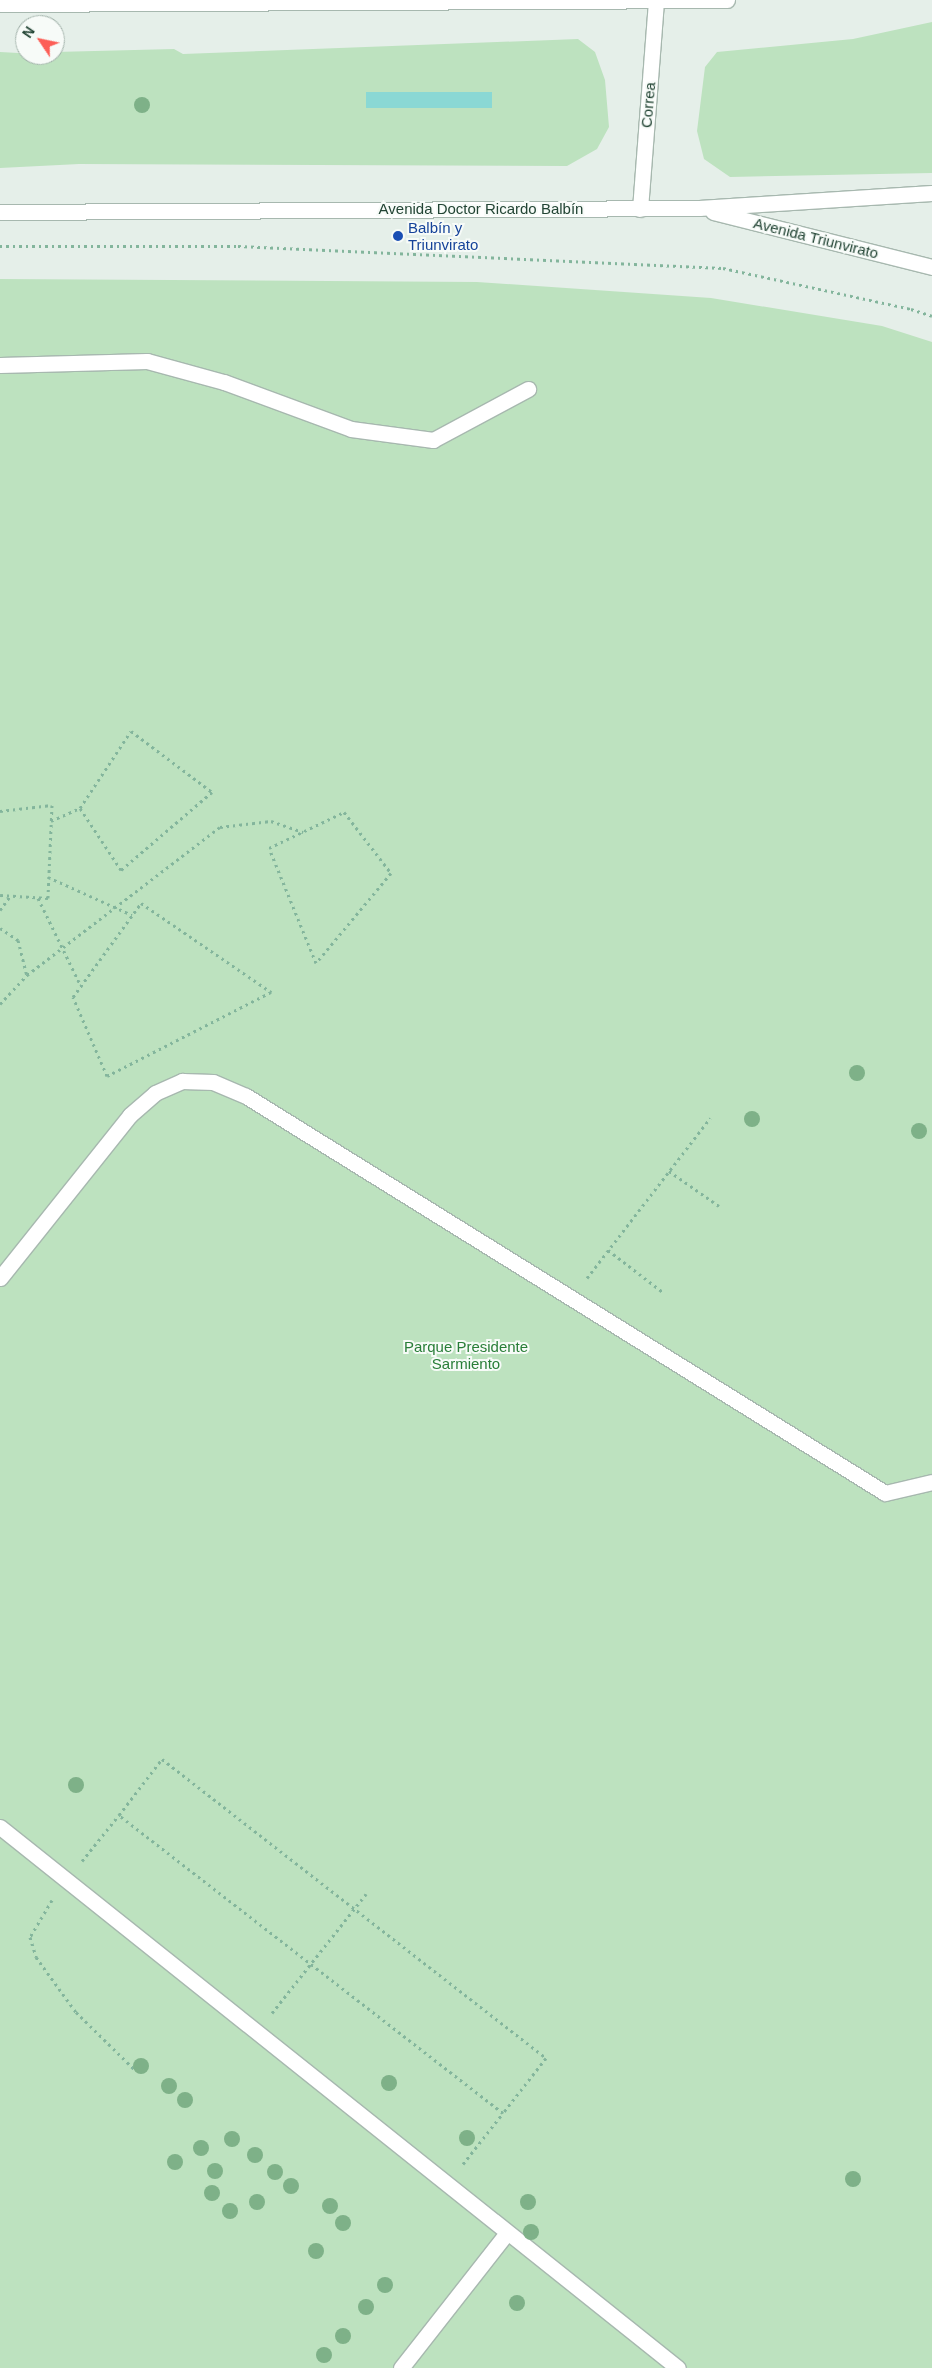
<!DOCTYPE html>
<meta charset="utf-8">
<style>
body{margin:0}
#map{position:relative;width:932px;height:2368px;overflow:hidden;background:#e5efe9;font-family:Helvetica,sans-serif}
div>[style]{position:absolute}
.green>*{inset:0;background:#bde2bf}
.water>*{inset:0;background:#8ad8d4;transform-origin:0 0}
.path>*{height:3px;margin-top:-1.5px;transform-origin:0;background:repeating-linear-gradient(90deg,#83b59c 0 2.5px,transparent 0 6.5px)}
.roads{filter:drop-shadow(1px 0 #a7b8af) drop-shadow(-1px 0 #a7b8af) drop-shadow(0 1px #a7b8af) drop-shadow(0 -1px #a7b8af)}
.lane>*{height:15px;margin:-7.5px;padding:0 7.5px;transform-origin:7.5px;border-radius:7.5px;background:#fff}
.street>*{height:15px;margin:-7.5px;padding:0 7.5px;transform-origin:7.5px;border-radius:7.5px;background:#fff}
.secondary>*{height:15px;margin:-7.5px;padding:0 7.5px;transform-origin:7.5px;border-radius:7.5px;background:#fff}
.trees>*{width:16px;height:16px;margin:-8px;border-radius:50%;background:#7eb188}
.dots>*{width:14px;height:14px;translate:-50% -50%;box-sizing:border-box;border:2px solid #f7fbf8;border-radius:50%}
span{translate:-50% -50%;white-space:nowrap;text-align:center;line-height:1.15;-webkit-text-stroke:4px #f7fbf8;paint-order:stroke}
.street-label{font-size:15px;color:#224434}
.transit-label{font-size:15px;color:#164399}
.left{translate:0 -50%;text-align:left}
.park-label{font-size:15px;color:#297e38}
.north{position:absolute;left:15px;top:15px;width:50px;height:50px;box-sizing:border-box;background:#f7fbf8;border:1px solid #a2b2aa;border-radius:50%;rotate:304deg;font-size:14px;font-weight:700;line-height:20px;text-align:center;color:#224434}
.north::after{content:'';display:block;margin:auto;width:18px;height:22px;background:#fc5e56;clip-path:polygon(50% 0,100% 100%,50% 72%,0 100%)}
</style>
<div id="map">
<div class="green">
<i style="clip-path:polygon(932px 22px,932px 173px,730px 177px,704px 159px,697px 131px,705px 67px,717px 52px,853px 39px)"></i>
<i style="clip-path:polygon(578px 39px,595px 52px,605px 80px,609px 127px,597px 149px,567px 166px,79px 164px,0 168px,0 52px,55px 55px,55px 52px,174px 49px,183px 54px)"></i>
<i style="clip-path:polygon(0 279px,477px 282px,711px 298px,882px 326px,932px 342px,932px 2368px,0 2368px)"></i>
</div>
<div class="water">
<i style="left:492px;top:92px;width:16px;height:126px;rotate:90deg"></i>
</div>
<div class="path">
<i style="left:0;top:246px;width:238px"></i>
<i style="left:238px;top:246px;width:485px;rotate:2.6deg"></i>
<i style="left:723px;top:268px;width:192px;rotate:12.3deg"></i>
<i style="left:911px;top:309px;width:22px;rotate:18deg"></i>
<i style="left:0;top:811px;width:52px;rotate:-6.6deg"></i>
<i style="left:52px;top:805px;width:93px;rotate:92.5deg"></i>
<i style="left:48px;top:898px;width:48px;rotate:-176.4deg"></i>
<i style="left:344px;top:812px;width:77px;rotate:52.4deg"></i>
<i style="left:391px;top:873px;width:117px;rotate:129.8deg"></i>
<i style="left:316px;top:963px;width:124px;rotate:-112.2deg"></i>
<i style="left:269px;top:848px;width:83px;rotate:-25.6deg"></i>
<i style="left:51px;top:821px;width:32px;rotate:-24deg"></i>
<i style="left:80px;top:808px;width:92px;rotate:-56.5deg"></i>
<i style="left:131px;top:731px;width:101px;rotate:37deg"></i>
<i style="left:212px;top:792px;width:120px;rotate:139.4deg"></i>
<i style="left:121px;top:870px;width:74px;rotate:-123.5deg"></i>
<i style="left:48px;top:877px;width:92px;rotate:24.3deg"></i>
<i style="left:38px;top:898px;width:98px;rotate:64deg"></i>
<i style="left:141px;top:903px;width:158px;rotate:34.4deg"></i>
<i style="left:271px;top:992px;width:184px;rotate:152.9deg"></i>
<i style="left:107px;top:1076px;width:86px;rotate:-113.3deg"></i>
<i style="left:73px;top:997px;width:116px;rotate:-54.1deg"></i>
<i style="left:0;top:910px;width:17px;rotate:-54deg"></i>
<i style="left:0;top:928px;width:22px;rotate:34deg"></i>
<i style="left:18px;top:940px;width:36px;rotate:76deg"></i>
<i style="left:0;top:1004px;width:40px;rotate:-47deg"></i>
<i style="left:27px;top:975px;width:243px;rotate:-37.5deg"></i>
<i style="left:220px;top:827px;width:51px;rotate:-6.7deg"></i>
<i style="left:271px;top:821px;width:34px;rotate:19deg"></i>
<i style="left:669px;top:1171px;width:61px;rotate:35deg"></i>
<i style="left:608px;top:1250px;width:71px;rotate:37.5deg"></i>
<i style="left:587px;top:1278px;width:202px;rotate:-52.4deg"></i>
<i style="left:162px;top:1759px;width:487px;rotate:37.9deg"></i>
<i style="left:546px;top:2058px;width:70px;rotate:128deg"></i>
<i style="left:503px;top:2113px;width:486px;rotate:-142.2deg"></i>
<i style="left:119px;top:1815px;width:71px;rotate:-52.5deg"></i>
<i style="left:82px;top:1861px;width:59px;rotate:-51.2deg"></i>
<i style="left:52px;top:1900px;width:43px;rotate:120.7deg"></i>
<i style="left:30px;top:1937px;width:21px;rotate:73deg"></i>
<i style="left:36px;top:1957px;width:68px;rotate:54deg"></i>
<i style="left:76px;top:2012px;width:83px;rotate:44.5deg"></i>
<i style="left:272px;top:2013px;width:152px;rotate:-51.7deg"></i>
<i style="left:463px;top:2164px;width:65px;rotate:-51.9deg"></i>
</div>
<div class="roads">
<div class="lane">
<i style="left:0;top:365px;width:147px;rotate:-1.6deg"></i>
<i style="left:147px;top:361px;width:80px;rotate:15.3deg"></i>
<i style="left:224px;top:382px;width:135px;rotate:20.3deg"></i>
<i style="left:351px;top:429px;width:83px;rotate:7.6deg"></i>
<i style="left:433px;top:440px;width:108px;rotate:-28.2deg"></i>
<i style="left:0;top:1278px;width:208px;rotate:-51.4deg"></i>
<i style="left:130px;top:1115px;width:33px;rotate:-41deg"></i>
<i style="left:155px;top:1093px;width:30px;rotate:-24deg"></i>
<i style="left:182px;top:1081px;width:31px;rotate:2deg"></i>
<i style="left:213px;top:1082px;width:36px;rotate:23deg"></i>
<i style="left:246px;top:1096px;width:752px;rotate:31.85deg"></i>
<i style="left:885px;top:1493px;width:48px;rotate:-13.2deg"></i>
<i style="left:0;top:1827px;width:867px;rotate:38.59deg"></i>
<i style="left:401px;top:2368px;width:172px;rotate:-51.9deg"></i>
</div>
<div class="street">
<i style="left:640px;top:209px;width:210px;rotate:-85.6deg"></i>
</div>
<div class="secondary">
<i style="left:0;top:4px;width:727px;rotate:-0.32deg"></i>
<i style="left:0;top:212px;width:699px;rotate:-0.33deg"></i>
<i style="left:699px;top:208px;width:233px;rotate:-3.7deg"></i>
<i style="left:713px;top:212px;width:226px;rotate:14.1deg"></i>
</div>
</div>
<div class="trees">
<i style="left:142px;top:105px"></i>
<i style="left:857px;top:1073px"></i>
<i style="left:752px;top:1119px"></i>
<i style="left:919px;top:1131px"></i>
<i style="left:76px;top:1785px"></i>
<i style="left:141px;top:2066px"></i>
<i style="left:389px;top:2083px"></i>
<i style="left:169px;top:2086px"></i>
<i style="left:185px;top:2100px"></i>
<i style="left:467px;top:2138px"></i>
<i style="left:232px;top:2139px"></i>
<i style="left:201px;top:2148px"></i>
<i style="left:255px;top:2155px"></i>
<i style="left:175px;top:2162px"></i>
<i style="left:215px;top:2171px"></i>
<i style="left:275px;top:2172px"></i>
<i style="left:853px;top:2179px"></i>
<i style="left:291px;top:2186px"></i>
<i style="left:212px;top:2193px"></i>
<i style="left:257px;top:2202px"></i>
<i style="left:528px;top:2202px"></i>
<i style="left:330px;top:2206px"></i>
<i style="left:230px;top:2211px"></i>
<i style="left:343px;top:2223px"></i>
<i style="left:531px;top:2232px"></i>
<i style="left:316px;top:2251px"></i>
<i style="left:385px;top:2285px"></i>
<i style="left:517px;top:2303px"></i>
<i style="left:366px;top:2307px"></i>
<i style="left:343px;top:2336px"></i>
<i style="left:324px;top:2355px"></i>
</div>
<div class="dots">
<i style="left:398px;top:236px;background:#1a4fb4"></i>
</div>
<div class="street-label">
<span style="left:648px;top:105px;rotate:-85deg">Correa</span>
<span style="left:481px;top:209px">Avenida Doctor Ricardo Balbín</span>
<span style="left:816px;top:238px;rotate:14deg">Avenida Triunvirato</span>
</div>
<div class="transit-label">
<span class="left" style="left:408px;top:236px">Balbín y<br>Triunvirato</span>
</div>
<div class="park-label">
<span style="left:466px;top:1355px">Parque Presidente<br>Sarmiento</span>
</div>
<div class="north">N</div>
</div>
